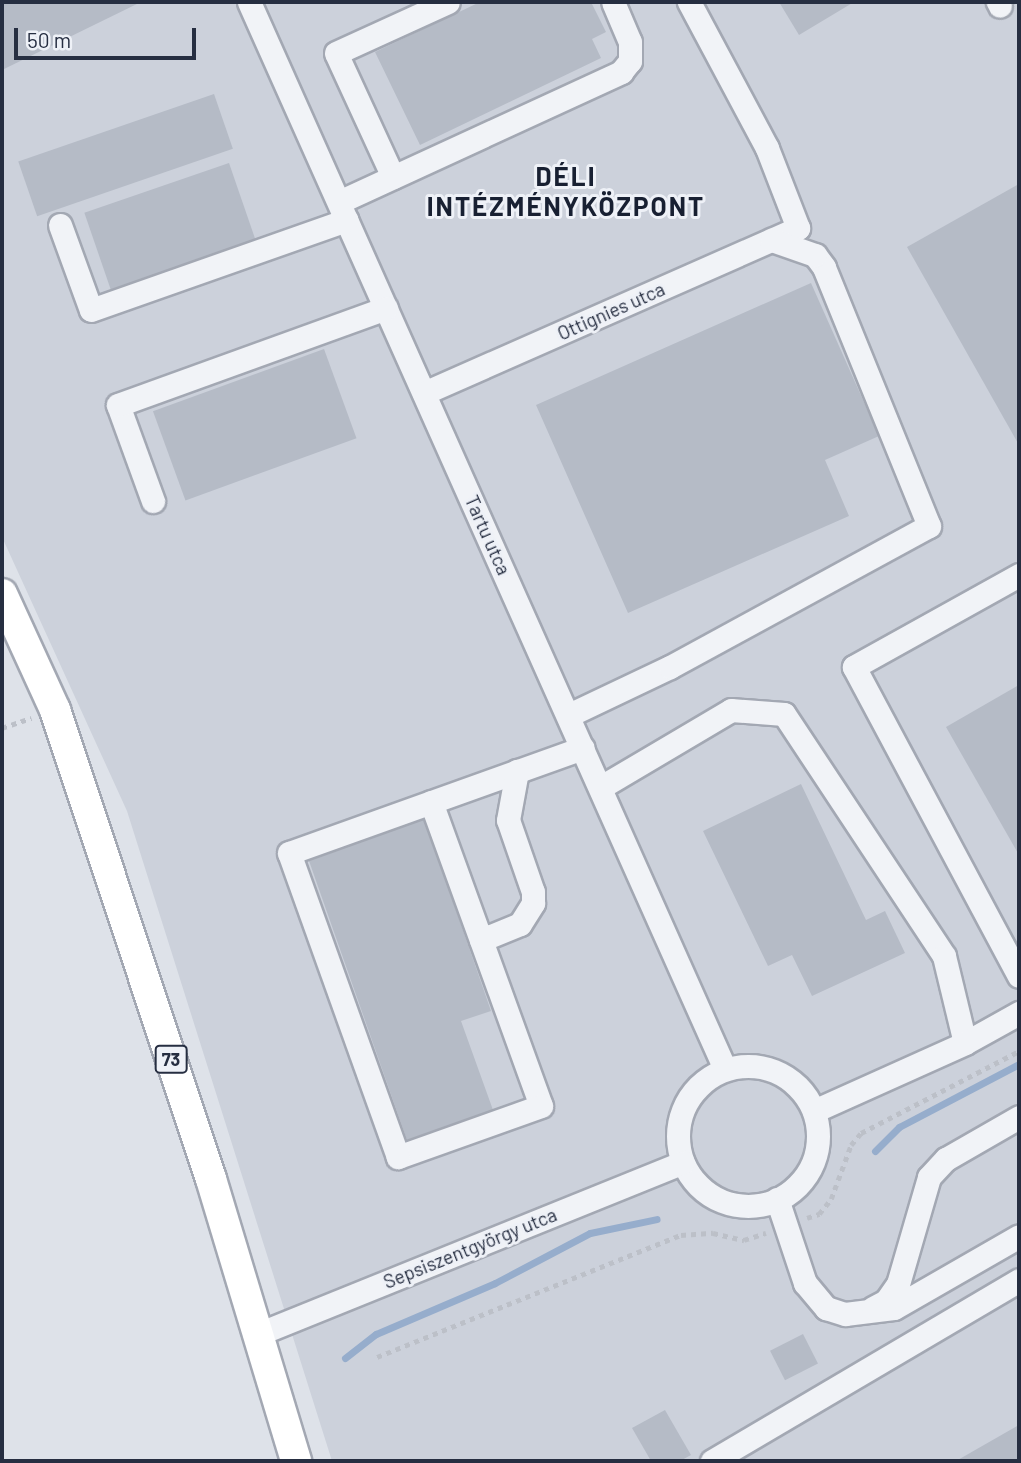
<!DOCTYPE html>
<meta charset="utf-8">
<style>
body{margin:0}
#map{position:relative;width:1021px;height:1463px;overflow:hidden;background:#dee2e9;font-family:Barlow,sans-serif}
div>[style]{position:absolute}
.built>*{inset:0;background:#ccd1db}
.stream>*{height:7px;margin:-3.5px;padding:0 3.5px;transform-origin:3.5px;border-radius:3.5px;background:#96adcc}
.building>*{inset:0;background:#b5bbc6;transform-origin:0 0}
.path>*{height:4.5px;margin-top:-2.25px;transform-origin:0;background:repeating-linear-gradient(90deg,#bcc0c8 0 5px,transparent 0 10px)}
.roads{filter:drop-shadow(2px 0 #a3a8b3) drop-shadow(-2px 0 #a3a8b3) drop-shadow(0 2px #a3a8b3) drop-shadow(0 -2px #a3a8b3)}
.minor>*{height:23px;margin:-11.5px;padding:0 11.5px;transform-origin:11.5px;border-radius:11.5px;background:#f1f3f7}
.minor>.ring{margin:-11.5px;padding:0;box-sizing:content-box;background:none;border:23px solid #f1f3f7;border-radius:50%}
.major>*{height:30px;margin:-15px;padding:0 15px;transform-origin:15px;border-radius:15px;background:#fff}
span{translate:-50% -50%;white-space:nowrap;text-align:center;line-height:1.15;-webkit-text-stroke:6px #eef1f7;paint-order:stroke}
.shield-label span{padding:2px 5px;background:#eef1f7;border:2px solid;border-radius:5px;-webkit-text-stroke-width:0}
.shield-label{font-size:18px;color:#262e41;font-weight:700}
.street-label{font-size:19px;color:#262e41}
.district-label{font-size:26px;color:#182032;font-weight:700;letter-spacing:2px}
.frame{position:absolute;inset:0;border:4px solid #262e41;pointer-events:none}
.scale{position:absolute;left:14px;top:28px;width:182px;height:32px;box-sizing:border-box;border:4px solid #262e41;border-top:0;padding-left:9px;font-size:21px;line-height:24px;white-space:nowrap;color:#262e41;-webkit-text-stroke:5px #eef1f7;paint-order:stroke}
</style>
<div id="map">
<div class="built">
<i style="clip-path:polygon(2px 2px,1019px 2px,1019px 1461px,332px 1461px,127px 811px,2px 537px)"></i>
</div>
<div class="stream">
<i style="left:875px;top:1151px;width:34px;rotate:-45deg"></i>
<i style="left:899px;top:1127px;width:136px;rotate:-27.7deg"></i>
<i style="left:345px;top:1358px;width:39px;rotate:-38deg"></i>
<i style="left:376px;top:1334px;width:129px;rotate:-23.2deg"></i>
<i style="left:495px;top:1283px;width:107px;rotate:-27.8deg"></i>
<i style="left:590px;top:1233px;width:68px;rotate:-11.8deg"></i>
</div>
<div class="building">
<i style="clip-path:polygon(2px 2px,141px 2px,2px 70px)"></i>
<i style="clip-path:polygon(480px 2px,591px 2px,606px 32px,592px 39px,601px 58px,420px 145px,375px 52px)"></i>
<i style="clip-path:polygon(779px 2px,854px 2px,799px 35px)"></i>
<i style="left:214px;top:94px;width:58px;height:207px;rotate:71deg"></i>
<i style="left:229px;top:163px;width:81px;height:153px;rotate:71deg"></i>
<i style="clip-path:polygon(1019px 184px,1019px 445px,907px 247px)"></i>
<i style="clip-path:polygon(811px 283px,879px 436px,825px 460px,849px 516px,628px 613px,536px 405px)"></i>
<i style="left:324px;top:349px;width:95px;height:182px;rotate:70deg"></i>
<i style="clip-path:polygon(1019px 685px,1019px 855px,946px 727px)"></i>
<i style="clip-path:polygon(801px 784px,866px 920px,885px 911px,905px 953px,812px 996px,792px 955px,768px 966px,703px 831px)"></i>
<i style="clip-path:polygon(424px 818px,491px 1011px,461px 1021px,493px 1110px,407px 1140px,308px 858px)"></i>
<i style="left:803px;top:1334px;width:33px;height:37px;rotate:63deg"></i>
<i style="clip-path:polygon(665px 1410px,691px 1455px,680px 1461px,651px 1461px,632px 1428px)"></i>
<i style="clip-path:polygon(1019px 1425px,1019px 1461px,956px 1461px)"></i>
</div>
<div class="path">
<i style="left:2px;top:728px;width:31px;rotate:-19deg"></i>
<i style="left:807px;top:1218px;width:13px;rotate:-18deg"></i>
<i style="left:819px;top:1214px;width:19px;rotate:-51deg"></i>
<i style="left:831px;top:1199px;width:58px;rotate:-69.7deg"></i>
<i style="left:851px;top:1145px;width:16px;rotate:-50deg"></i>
<i style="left:861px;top:1133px;width:178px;rotate:-27.4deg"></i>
<i style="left:377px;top:1357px;width:328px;rotate:-21.9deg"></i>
<i style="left:681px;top:1235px;width:32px;rotate:-4deg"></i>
<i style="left:713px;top:1233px;width:32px;rotate:13deg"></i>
<i style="left:744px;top:1240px;width:23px;rotate:-18deg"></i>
</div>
<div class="roads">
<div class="minor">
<i style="left:249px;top:2px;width:1168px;rotate:65.96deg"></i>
<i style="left:998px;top:2px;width:4px;rotate:63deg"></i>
<i style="left:393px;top:177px;width:136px;rotate:-114.7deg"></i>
<i style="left:336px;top:53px;width:123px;rotate:-24.5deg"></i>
<i style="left:339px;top:202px;width:311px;rotate:-24.7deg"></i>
<i style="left:621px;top:72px;width:14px;rotate:-51deg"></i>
<i style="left:630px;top:61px;width:19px;rotate:-90deg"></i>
<i style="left:630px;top:42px;width:43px;rotate:-113deg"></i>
<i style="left:60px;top:225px;width:90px;rotate:70deg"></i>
<i style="left:91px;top:310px;width:271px;rotate:-19.4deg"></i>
<i style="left:424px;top:393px;width:409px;rotate:-23.8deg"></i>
<i style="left:798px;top:228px;width:86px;rotate:-111.2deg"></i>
<i style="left:767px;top:148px;width:166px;rotate:-118.1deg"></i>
<i style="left:153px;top:501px;width:102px;rotate:-110deg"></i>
<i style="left:118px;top:405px;width:285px;rotate:-19.9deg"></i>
<i style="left:1019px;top:575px;width:189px;rotate:150.9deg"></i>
<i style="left:854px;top:667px;width:350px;rotate:61.9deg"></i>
<i style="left:569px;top:715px;width:112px;rotate:-25.4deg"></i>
<i style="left:670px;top:667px;width:295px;rotate:-28.6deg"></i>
<i style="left:929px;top:526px;width:279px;rotate:-112.1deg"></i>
<i style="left:824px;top:267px;width:15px;rotate:-127deg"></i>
<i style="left:815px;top:255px;width:46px;rotate:-160.8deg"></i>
<i style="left:601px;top:787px;width:151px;rotate:-30.6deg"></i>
<i style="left:731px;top:710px;width:53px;rotate:4.3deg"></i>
<i style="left:784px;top:714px;width:290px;rotate:56.5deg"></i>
<i style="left:944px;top:956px;width:89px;rotate:76.4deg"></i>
<i style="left:431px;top:802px;width:323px;rotate:70.1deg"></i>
<i style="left:541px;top:1106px;width:152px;rotate:160.4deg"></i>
<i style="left:398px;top:1157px;width:323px;rotate:-109.7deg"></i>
<i style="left:289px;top:853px;width:312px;rotate:-19.7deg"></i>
<i style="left:481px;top:940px;width:42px;rotate:-22.3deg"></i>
<i style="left:520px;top:924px;width:25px;rotate:-58deg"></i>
<i style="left:533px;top:903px;width:11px;rotate:-90deg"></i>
<i style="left:533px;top:892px;width:76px;rotate:-109.1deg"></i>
<i style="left:508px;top:820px;width:50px;rotate:-79.6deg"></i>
<i class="ring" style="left:678px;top:1066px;width:117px;height:117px"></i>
<i style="left:814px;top:1111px;width:166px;rotate:-24.2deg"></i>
<i style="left:965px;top:1043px;width:62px;rotate:-29.1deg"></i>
<i style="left:777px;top:1199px;width:89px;rotate:71.6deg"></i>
<i style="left:805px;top:1283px;width:33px;rotate:50deg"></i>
<i style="left:826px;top:1308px;width:20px;rotate:18deg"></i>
<i style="left:845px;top:1314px;width:49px;rotate:-7deg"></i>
<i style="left:894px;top:1308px;width:144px;rotate:-29.9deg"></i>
<i style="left:873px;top:1308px;width:15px;rotate:-28deg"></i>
<i style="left:886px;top:1301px;width:21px;rotate:-55deg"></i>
<i style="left:898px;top:1284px;width:111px;rotate:-73.8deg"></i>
<i style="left:929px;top:1177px;width:25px;rotate:-47deg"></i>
<i style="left:946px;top:1159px;width:84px;rotate:-29.9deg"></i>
<i style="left:258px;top:1334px;width:458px;rotate:-22deg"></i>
<i style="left:712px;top:1461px;width:356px;rotate:-30.5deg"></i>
</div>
<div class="major">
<i style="left:2px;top:594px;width:128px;rotate:65.4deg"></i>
<i style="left:55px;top:710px;width:494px;rotate:71.6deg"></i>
<i style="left:211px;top:1179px;width:295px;rotate:73.2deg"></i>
</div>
</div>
<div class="shield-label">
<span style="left:171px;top:1059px">73</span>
</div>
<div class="street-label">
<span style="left:611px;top:311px;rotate:-24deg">Ottignies utca</span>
<span style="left:488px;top:535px;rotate:66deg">Tartu utca</span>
<span style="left:470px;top:1248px;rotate:-22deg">Sepsiszentgyörgy utca</span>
</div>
<div class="district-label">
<span style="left:566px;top:191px">DÉLI<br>INTÉZMÉNYKÖZPONT</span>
</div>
<div class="frame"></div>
<div class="scale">50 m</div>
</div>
